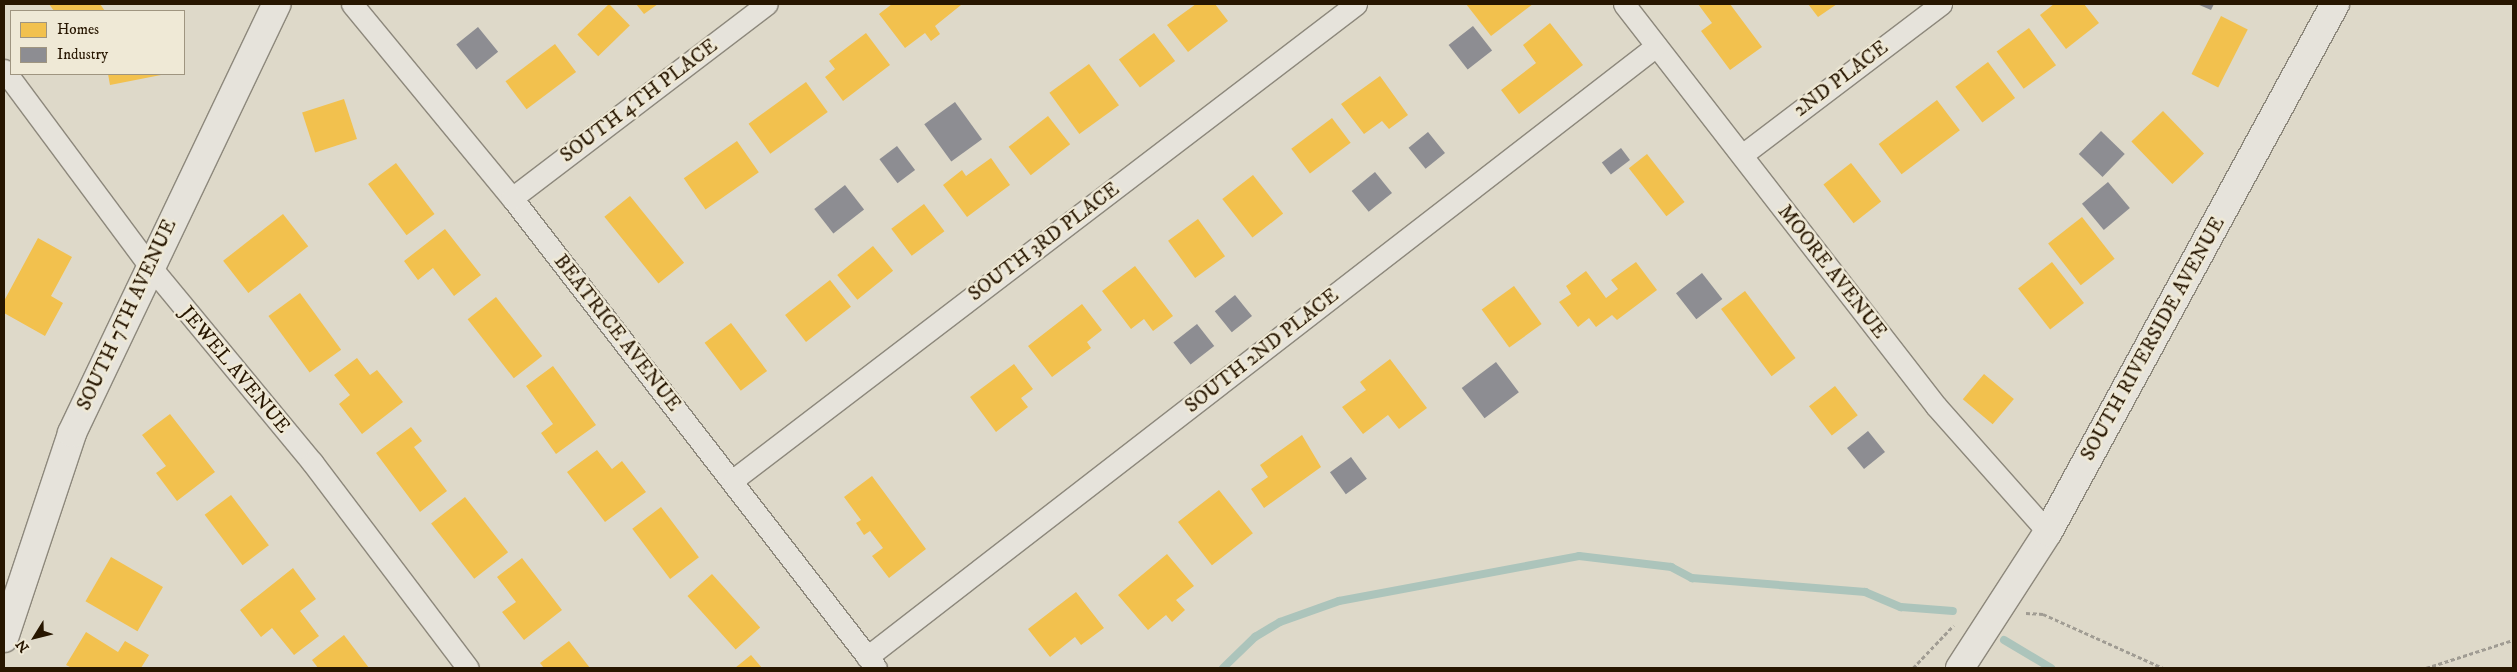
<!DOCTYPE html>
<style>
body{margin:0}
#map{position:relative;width:2517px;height:672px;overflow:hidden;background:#ded9c9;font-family:"IM FELL DW Pica",serif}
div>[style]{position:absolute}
.homes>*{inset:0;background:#f2c14e;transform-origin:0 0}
.industry>*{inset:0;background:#8d8d92;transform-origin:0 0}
.stream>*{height:8px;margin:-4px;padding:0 4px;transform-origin:4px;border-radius:4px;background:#acc4bb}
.path>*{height:3px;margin-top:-1.5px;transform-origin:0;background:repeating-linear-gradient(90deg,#a09c93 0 4px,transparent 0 6.5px)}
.roads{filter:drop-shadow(1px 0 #8d887c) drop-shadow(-1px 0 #8d887c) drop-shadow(0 1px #8d887c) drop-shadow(0 -1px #8d887c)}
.street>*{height:21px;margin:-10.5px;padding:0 10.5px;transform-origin:10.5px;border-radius:10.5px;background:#e6e3db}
.secondary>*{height:28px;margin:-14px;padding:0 14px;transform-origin:14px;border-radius:14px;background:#e6e3db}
span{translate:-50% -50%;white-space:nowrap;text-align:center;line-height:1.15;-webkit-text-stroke:5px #efe9d6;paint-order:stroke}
.street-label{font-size:20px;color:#271600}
.frame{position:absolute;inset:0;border:5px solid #271600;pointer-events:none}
.legend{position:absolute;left:10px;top:10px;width:175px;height:65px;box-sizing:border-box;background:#efe9d6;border:1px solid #9f9580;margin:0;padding:6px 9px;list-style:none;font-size:15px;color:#271600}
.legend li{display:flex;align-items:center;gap:10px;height:25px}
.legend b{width:25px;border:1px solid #9f9580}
.north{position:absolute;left:10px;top:612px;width:50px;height:50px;-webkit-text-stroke:4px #efe9d6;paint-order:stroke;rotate:234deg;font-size:14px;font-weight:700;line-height:20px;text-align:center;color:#271600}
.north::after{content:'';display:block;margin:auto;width:18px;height:22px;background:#271600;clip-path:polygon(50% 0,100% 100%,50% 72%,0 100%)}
</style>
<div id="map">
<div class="homes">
<i style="clip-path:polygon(49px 4px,100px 4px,105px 11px,54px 11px)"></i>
<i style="left:609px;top:4px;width:30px;height:44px;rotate:46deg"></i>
<i style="clip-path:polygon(636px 4px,658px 4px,644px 14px)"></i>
<i style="clip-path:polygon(892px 4px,960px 4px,961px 5px,935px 26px,940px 34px,931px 41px,925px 33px,905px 48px,879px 14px)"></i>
<i style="clip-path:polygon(1196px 4px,1215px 4px,1228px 21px,1188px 52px,1167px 25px)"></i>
<i style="clip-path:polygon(1466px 4px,1533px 4px,1491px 36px)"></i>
<i style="clip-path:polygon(1698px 4px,1730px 4px,1762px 47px,1730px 70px,1701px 31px,1712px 23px)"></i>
<i style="clip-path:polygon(1808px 4px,1837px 4px,1818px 17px)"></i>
<i style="clip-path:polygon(2054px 4px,2084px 4px,2099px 23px,2066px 49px,2040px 15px)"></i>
<i style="left:2221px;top:16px;width:30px;height:65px;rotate:27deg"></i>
<i style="clip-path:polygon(1550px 23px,1583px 65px,1519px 114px,1501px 90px,1536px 63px,1523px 45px)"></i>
<i style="left:2029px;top:28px;width:46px;height:40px;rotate:54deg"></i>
<i style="clip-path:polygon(866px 33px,890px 65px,843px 101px,825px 77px,835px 69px,829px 61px)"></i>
<i style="left:1154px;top:33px;width:35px;height:44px;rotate:53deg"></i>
<i style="left:555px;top:44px;width:35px;height:62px;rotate:53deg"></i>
<i style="left:1988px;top:62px;width:45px;height:41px;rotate:53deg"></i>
<i style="left:1089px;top:64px;width:51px;height:49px;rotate:54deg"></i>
<i style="clip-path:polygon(108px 74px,161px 74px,161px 75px,110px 85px)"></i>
<i style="clip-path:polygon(1380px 76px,1408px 115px,1389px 129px,1382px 121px,1364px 134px,1341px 104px)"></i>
<i style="left:806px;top:82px;width:37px;height:71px;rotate:54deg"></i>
<i style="left:344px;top:99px;width:42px;height:44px;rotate:72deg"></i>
<i style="left:1937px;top:100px;width:38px;height:73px;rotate:53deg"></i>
<i style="left:2163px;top:111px;width:59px;height:44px;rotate:46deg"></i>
<i style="left:1048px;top:116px;width:36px;height:50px;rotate:52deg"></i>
<i style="left:1332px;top:118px;width:31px;height:51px;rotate:53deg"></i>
<i style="left:737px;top:141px;width:38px;height:65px;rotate:55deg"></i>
<i style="left:1647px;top:154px;width:61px;height:23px;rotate:52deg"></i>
<i style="clip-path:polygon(991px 158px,1010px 185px,967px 217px,943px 185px,962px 170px,966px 176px)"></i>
<i style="left:396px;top:163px;width:64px;height:35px;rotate:53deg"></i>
<i style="left:1851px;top:163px;width:49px;height:35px;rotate:52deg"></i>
<i style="left:1253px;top:175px;width:49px;height:39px;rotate:52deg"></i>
<i style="left:630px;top:196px;width:86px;height:33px;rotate:51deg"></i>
<i style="left:924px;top:204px;width:34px;height:41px;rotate:53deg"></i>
<i style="left:283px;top:214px;width:41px;height:76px;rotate:52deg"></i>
<i style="left:2082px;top:217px;width:53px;height:43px;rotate:52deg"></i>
<i style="left:1198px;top:219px;width:46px;height:37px;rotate:54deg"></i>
<i style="clip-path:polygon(445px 229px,481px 275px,454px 296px,433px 268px,418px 280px,404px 261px)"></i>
<i style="clip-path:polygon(38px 238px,72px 257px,51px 296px,63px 303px,45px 336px,4px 313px,4px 301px)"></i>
<i style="left:873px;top:246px;width:32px;height:46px;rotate:51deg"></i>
<i style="clip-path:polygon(1636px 262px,1657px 290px,1617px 320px,1612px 315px,1596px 327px,1589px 318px,1578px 327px,1559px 302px,1571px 294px,1566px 286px,1586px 271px,1606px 298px,1618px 289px,1611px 280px)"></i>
<i style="left:2052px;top:262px;width:52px;height:43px;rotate:52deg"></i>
<i style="clip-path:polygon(1135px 266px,1173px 316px,1153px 331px,1144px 319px,1131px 329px,1102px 291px)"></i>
<i style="left:830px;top:280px;width:34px;height:57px;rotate:52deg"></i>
<i style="left:1514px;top:286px;width:47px;height:40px;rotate:54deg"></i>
<i style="left:1745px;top:291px;width:84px;height:30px;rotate:53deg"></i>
<i style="left:300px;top:293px;width:70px;height:39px;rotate:54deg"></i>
<i style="left:496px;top:297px;width:75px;height:36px;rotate:52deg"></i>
<i style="clip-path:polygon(1082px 304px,1102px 330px,1087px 342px,1091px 348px,1052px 377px,1028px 346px)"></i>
<i style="left:731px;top:323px;width:60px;height:33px;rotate:53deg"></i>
<i style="clip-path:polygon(357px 358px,370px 375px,377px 370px,403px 402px,362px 434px,339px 404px,350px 395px,334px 375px)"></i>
<i style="clip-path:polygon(1390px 359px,1427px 408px,1399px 429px,1388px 415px,1363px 434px,1342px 407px,1366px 390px,1360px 382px)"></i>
<i style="clip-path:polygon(1014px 364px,1033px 389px,1021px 398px,1028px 407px,996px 432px,970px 397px)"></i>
<i style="clip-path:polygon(553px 366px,596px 425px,556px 454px,541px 433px,553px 424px,526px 386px)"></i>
<i style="left:1984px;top:374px;width:39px;height:33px;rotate:40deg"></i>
<i style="left:1835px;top:386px;width:37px;height:33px;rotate:52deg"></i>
<i style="clip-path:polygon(170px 414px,215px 472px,177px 501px,156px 473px,166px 466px,142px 435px)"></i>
<i style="clip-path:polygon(411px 427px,422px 441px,414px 447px,447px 491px,420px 512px,376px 453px)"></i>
<i style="clip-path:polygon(1302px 435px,1321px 467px,1264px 508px,1251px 489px,1268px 477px,1260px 465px)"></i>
<i style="clip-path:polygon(597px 450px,612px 469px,622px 461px,646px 492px,605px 522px,567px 472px)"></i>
<i style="clip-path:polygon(872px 476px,926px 549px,889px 578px,872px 556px,883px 548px,870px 531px,864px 535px,856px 523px,861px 520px,844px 497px)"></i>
<i style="left:1219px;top:490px;width:55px;height:52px;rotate:52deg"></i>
<i style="left:231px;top:495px;width:63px;height:33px;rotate:53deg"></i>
<i style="left:465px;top:497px;width:70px;height:43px;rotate:52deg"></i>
<i style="left:661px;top:507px;width:63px;height:36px;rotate:53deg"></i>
<i style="clip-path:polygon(1167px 554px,1194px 586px,1176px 600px,1185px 610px,1172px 622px,1166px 615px,1148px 630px,1118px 595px)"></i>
<i style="left:111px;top:557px;width:60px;height:51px;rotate:30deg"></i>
<i style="clip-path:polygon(522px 558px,562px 610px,524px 640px,502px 612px,516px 602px,497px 577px)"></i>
<i style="clip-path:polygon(293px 568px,316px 599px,300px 611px,319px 636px,294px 655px,272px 628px,261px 637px,240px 610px)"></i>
<i style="left:712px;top:574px;width:72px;height:33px;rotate:48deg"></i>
<i style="clip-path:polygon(1076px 592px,1104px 628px,1081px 645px,1075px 637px,1050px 657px,1028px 629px)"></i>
<i style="clip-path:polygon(86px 632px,118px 652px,125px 641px,149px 655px,141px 668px,72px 668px,66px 665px)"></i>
<i style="clip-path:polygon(344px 635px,369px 668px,318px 668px,312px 660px)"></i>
<i style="clip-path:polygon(569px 641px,590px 668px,544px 668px,540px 663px)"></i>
<i style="clip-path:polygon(751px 655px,762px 668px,735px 668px)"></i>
</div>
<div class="industry">
<i style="clip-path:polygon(2197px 4px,2214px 4px,2211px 10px)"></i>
<i style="left:1473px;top:26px;width:31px;height:31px;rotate:52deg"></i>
<i style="left:478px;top:27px;width:32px;height:28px;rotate:51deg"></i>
<i style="left:955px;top:102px;width:46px;height:38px;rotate:54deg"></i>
<i style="left:2101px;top:131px;width:33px;height:32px;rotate:44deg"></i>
<i style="left:1428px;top:132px;width:27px;height:25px;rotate:51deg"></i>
<i style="left:897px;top:146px;width:30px;height:22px;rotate:53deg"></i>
<i style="left:1621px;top:148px;width:15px;height:24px;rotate:53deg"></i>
<i style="left:1375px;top:172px;width:27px;height:30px;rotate:51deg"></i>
<i style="left:2108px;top:182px;width:34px;height:34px;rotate:50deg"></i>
<i style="left:845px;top:185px;width:31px;height:39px;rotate:52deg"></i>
<i style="left:1702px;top:273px;width:33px;height:33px;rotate:52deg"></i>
<i style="left:1235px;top:295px;width:27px;height:26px;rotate:51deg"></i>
<i style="left:1197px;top:324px;width:28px;height:30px;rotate:52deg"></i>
<i style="left:1496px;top:362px;width:38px;height:43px;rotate:53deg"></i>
<i style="left:1868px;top:431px;width:27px;height:27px;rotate:51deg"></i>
<i style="left:1351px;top:457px;width:27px;height:26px;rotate:54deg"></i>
</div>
<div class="stream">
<i style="left:2004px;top:640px;width:55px;rotate:30.8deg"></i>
<i style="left:1223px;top:668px;width:45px;rotate:-44.1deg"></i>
<i style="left:1255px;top:637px;width:29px;rotate:-31deg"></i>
<i style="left:1280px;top:622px;width:63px;rotate:-19.6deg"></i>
<i style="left:1339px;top:601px;width:244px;rotate:-10.6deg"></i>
<i style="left:1579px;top:556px;width:93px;rotate:6.8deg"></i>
<i style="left:1671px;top:567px;width:24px;rotate:28deg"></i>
<i style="left:1692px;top:578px;width:174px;rotate:4.6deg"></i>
<i style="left:1865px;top:592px;width:39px;rotate:23deg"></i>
<i style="left:1901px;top:607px;width:52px;rotate:4.4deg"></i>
</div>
<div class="path">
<i style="left:2026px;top:613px;width:17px;rotate:3deg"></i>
<i style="left:2043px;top:614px;width:132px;rotate:24.2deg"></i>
<i style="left:1913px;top:668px;width:59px;rotate:-46.4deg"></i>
<i style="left:2426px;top:668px;width:91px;rotate:-17.8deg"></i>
</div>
<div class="roads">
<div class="street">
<i style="left:352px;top:4px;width:251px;rotate:50.5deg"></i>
<i style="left:512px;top:198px;width:594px;rotate:52.24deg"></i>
<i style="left:1624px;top:4px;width:509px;rotate:52.18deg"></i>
<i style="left:1936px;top:406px;width:169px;rotate:48.4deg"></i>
<i style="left:4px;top:70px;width:243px;rotate:53.4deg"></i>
<i style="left:149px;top:265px;width:256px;rotate:50.4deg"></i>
<i style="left:312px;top:462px;width:258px;rotate:52.9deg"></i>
<i style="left:1742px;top:155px;width:250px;rotate:-37.2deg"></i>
<i style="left:512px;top:198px;width:320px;rotate:-37.3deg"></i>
<i style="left:733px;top:480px;width:784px;rotate:-37.38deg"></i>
<i style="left:867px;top:657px;width:998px;rotate:-37.75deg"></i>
</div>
<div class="secondary">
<i style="left:4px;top:638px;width:216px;rotate:-71.6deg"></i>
<i style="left:72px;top:433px;width:475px;rotate:-64.5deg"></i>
<i style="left:1960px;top:668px;width:162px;rotate:-57.1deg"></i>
<i style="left:2048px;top:532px;width:601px;rotate:-61.47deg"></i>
</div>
</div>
<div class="street-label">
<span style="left:1841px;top:79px;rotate:-37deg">2ND PLACE</span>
<span style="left:639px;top:101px;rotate:-37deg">SOUTH 4TH PLACE</span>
<span style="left:1044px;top:242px;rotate:-37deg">SOUTH 3RD PLACE</span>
<span style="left:1832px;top:272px;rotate:52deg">MOORE AVENUE</span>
<span style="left:127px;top:315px;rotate:-65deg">SOUTH 7TH AVENUE</span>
<span style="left:617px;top:333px;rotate:52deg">BEATRICE AVENUE</span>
<span style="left:2153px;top:339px;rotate:-61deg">SOUTH RIVERSIDE AVENUE</span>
<span style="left:1262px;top:351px;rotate:-38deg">SOUTH 2ND PLACE</span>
<span style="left:235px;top:370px;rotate:50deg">JEWEL AVENUE</span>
</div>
<div class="frame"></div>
<ul class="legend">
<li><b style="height:14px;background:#f2c14e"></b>Homes</li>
<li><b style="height:14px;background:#8d8d92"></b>Industry</li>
</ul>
<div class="north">N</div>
</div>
